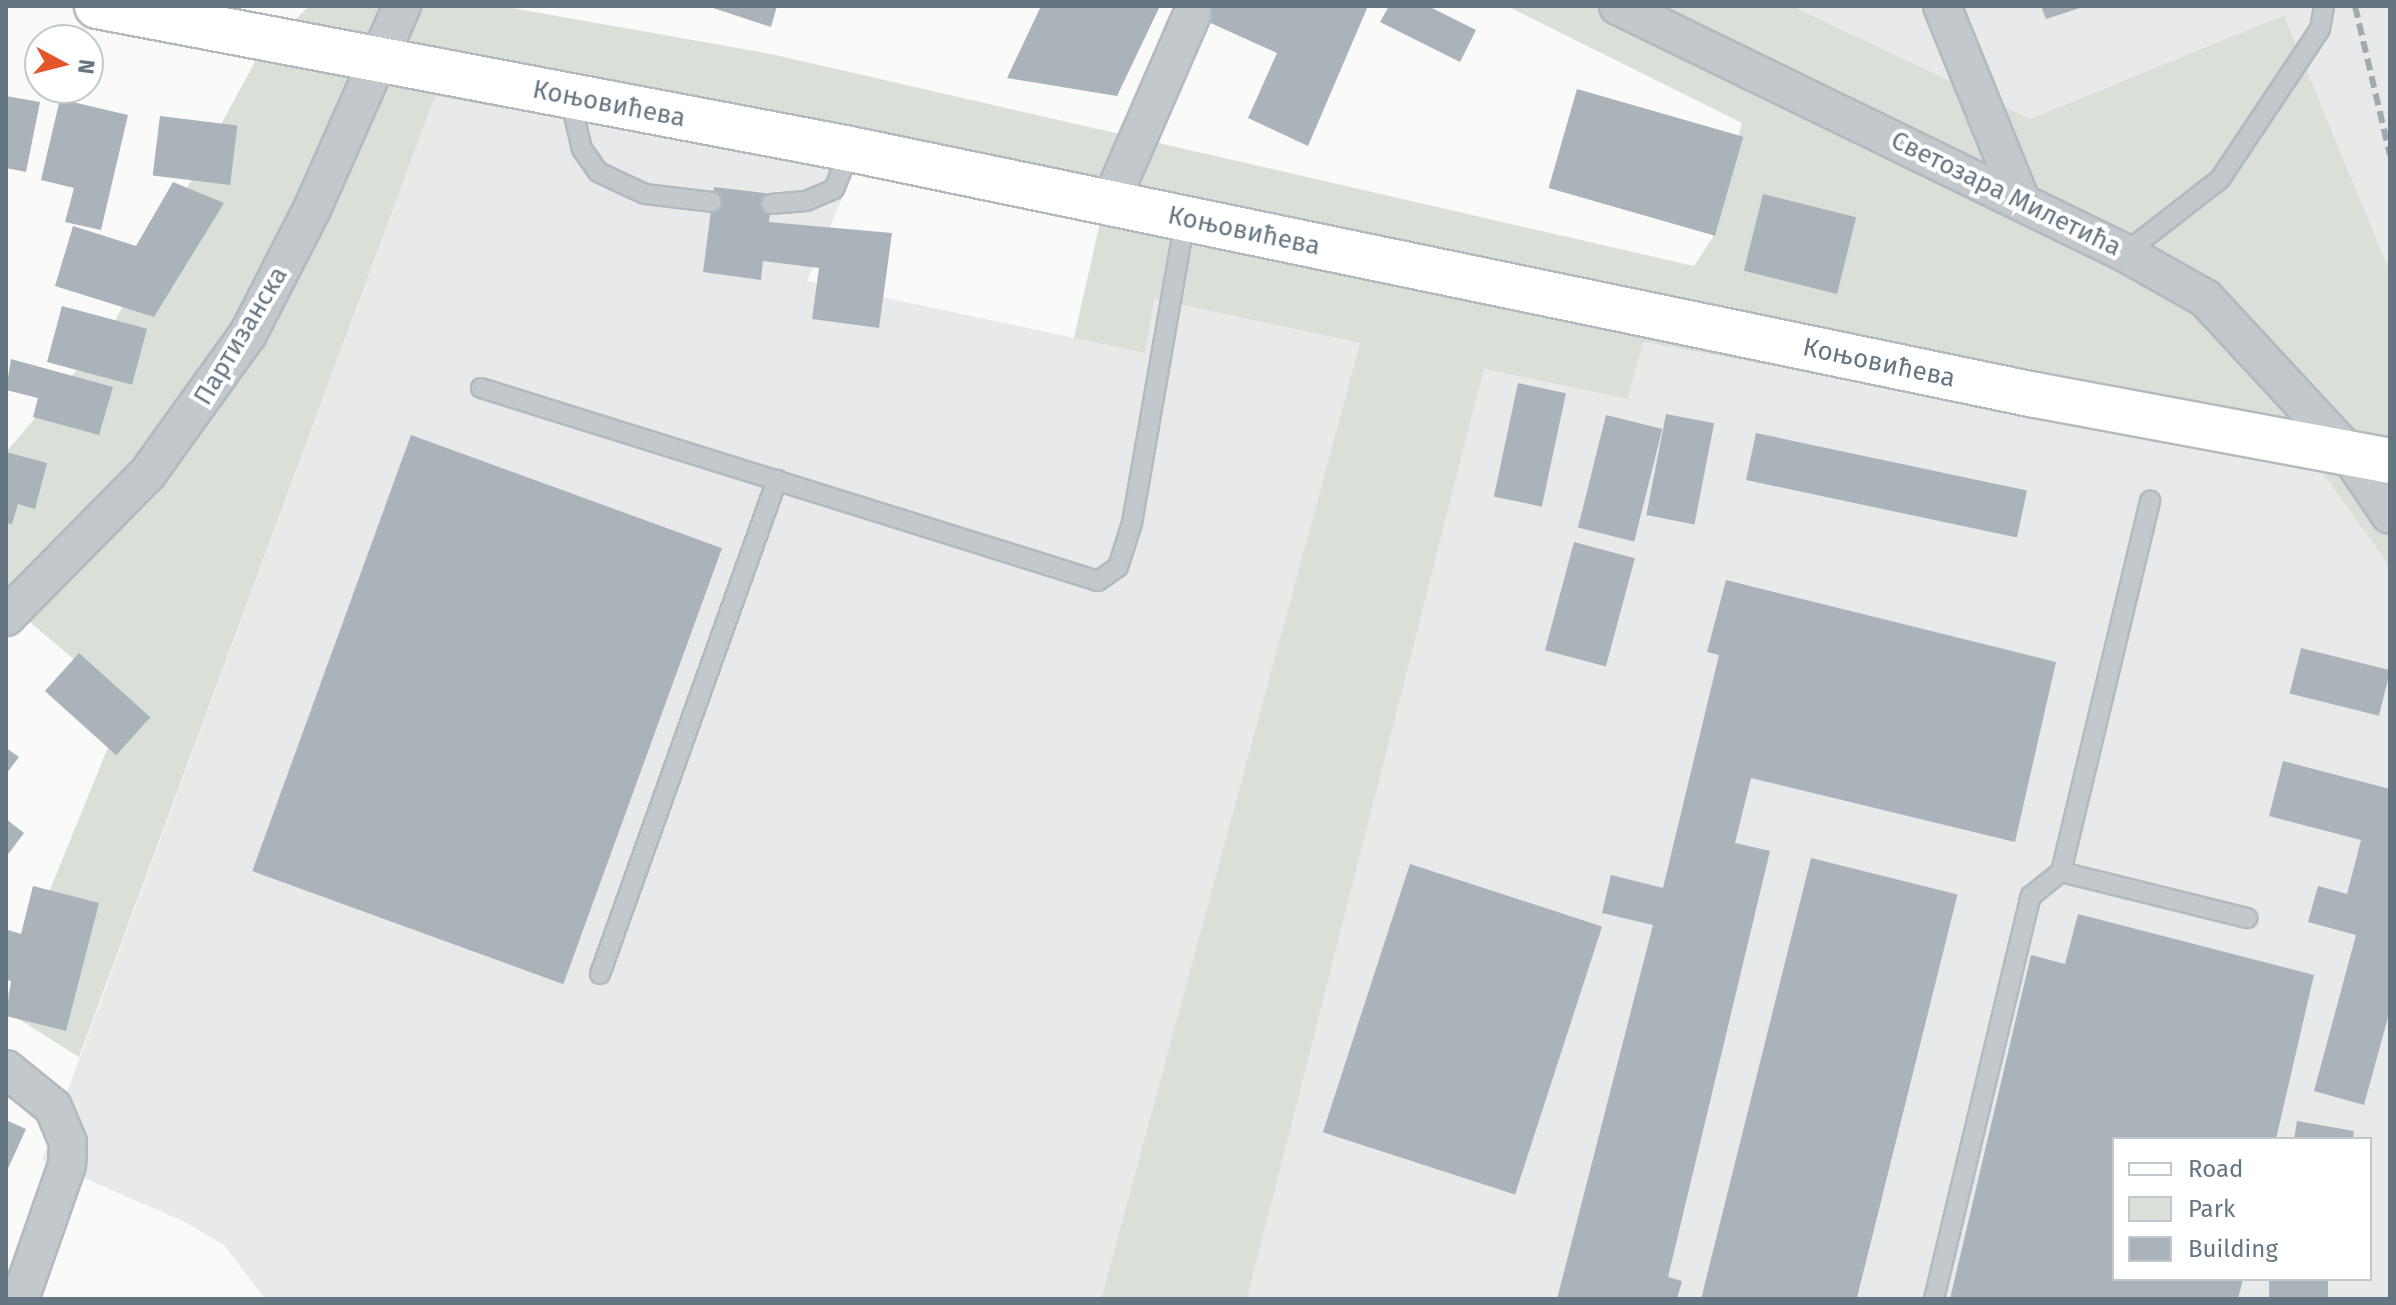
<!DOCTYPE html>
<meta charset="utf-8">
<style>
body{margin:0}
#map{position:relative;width:2396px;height:1305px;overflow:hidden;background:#fafaf8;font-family:"Fira Sans",sans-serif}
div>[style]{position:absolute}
.built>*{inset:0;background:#e8e9e9}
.green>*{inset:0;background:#dadfd7}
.building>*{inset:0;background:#aab3b9;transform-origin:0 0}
.roads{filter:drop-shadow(2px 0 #b3babf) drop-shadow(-2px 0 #b3babf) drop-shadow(0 2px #b3babf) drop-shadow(0 -2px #b3babf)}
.service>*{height:18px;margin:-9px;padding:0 9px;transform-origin:9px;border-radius:9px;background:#c3c8cc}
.minor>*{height:36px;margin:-18px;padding:0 18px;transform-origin:18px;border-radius:18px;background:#c3c8cc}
.secondary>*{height:44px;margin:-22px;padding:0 22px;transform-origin:22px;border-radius:22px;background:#fff}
.rail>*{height:6px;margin-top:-3px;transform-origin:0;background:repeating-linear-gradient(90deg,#a2aab0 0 12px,transparent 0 18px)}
span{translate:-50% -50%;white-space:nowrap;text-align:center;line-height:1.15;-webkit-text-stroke:8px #fff;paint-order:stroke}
.street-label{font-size:26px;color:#657683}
.frame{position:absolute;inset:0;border:8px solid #657683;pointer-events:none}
.legend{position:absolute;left:2112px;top:1137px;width:260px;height:144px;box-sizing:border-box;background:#fff;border:2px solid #c1c8cd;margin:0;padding:10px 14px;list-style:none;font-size:24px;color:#657683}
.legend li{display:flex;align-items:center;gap:16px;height:40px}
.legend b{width:40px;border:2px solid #c1c8cd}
.north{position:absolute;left:24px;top:24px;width:80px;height:80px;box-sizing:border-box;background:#fff;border:2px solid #c1c8cd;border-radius:50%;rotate:97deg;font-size:22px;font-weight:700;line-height:32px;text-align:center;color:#657683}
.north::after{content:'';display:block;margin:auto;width:28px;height:36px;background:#e4572e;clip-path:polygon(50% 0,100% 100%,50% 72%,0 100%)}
</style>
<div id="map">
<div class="built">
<i style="clip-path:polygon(1792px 6px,2390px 6px,2390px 272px,2284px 15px,2030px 119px)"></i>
<i style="clip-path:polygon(435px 96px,853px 173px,807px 281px,1145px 353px,1153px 299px,1360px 343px,1101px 1299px,265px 1299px,224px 1245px,183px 1221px,42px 1160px)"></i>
<i style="clip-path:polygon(evenodd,1643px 342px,2318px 467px,2390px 567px,2390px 1299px,1247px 1299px,1484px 369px,1628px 399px,1643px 342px,2114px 1139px,2370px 1139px,2370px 1279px,2114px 1279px,2114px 1139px)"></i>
</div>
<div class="green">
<i style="clip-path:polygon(309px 6px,501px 6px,771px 54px,1694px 266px,1713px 237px,1742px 123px,1507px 6px,1792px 6px,2030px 119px,2284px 15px,2390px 272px,2390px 567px,2318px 467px,1643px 342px,1628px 399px,1484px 369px,1247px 1299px,1101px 1299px,1360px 343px,1154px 299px,1145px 353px,1074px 338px,1101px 218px,435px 96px,79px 1057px,6px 1011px,6px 998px,126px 703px,6px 602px,6px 452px,108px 334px,257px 58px)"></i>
</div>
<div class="building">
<i style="clip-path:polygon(707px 6px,777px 6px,771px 27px)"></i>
<i style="clip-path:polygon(1041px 6px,1160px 6px,1117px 96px,1007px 78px)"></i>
<i style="clip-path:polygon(1173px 6px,1368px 6px,1308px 146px,1248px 118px,1277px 53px)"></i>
<i style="clip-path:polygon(1389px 6px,1428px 6px,1476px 30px,1460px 62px,1380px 22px)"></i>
<i style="clip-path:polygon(2041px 6px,2083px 6px,2083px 7px,2046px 19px)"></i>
<i style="left:1577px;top:89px;width:173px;height:103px;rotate:16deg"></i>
<i style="clip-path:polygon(6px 96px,40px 102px,26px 172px,6px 168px)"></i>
<i style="clip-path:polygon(60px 99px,128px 115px,101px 230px,65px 222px,74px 188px,41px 180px)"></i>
<i style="left:160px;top:116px;width:78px;height:60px;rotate:7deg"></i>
<i style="clip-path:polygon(173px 182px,224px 203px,154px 317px,55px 286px,73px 226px,136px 246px)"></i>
<i style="clip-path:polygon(714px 187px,772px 194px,769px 222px,892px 233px,879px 328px,812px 319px,819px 268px,763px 261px,761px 280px,703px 272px)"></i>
<i style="left:1763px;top:194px;width:96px;height:79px;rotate:14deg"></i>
<i style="left:62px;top:306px;width:88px;height:58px;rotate:15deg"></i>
<i style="clip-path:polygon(11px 359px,113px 387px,99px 435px,33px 417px,38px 398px,6px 390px)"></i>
<i style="left:1518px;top:383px;width:49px;height:116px;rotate:12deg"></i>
<i style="left:1666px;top:414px;width:49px;height:103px;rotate:11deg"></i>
<i style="left:1606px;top:415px;width:58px;height:116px;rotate:14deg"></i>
<i style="left:1756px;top:433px;width:277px;height:48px;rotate:12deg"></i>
<i style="left:411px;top:435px;width:331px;height:464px;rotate:20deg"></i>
<i style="clip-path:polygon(6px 452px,47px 463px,35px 509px,18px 504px,12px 524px,6px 523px)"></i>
<i style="left:1574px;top:542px;width:63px;height:112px;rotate:15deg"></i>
<i style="clip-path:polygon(1726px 580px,2056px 662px,2015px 842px,1751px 778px,1735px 843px,1770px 851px,1668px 1277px,1682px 1281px,1677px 1299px,1557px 1299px,1653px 925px,1602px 913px,1611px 875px,1663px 888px,1719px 655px,1707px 652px)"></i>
<i style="left:2301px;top:648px;width:92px;height:47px;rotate:14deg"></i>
<i style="left:79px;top:653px;width:96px;height:51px;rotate:42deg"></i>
<i style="clip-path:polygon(6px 748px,19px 757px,6px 774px)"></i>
<i style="clip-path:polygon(2283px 761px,2390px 789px,2390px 1010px,2364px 1105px,2314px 1091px,2356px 935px,2308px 922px,2318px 886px,2347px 894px,2361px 840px,2269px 816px)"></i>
<i style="clip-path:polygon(6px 819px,24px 833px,6px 857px)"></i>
<i style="left:1811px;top:858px;width:151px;height:455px;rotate:14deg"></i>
<i style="left:1410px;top:864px;width:202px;height:282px;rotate:18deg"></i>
<i style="clip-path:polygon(33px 886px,99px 903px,66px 1031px,6px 1016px,11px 981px,6px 980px,6px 940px,8px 930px,21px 934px)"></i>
<i style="clip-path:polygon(2078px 914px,2314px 975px,2276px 1139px,2114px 1139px,2114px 1279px,2243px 1279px,2238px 1299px,1950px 1299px,2031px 955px,2065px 964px)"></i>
<i style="clip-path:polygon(6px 1120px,26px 1129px,6px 1173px)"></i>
<i style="clip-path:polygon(2297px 1121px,2354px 1131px,2353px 1139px,2294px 1139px)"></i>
<i style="left:2269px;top:1279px;width:59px;height:20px"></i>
</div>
<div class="roads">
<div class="service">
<i style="left:570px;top:98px;width:52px;rotate:76.8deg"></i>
<i style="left:582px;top:149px;width:28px;rotate:55deg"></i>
<i style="left:598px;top:172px;width:52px;rotate:25.1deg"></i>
<i style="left:645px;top:194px;width:67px;rotate:6.8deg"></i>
<i style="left:771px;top:204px;width:35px;rotate:-5deg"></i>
<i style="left:806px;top:201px;width:30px;rotate:-23deg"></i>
<i style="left:834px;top:189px;width:42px;rotate:-67.7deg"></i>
<i style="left:2125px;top:253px;width:120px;rotate:-37.9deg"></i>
<i style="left:2220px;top:179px;width:180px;rotate:-56.3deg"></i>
<i style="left:2320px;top:29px;width:23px;rotate:-80deg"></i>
<i style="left:481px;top:388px;width:646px;rotate:17.37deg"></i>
<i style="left:1098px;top:581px;width:24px;rotate:-35deg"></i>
<i style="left:1118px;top:567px;width:46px;rotate:-72.3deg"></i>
<i style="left:1132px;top:523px;width:309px;rotate:-80.1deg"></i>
<i style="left:2061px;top:872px;width:192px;rotate:13.9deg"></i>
<i style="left:600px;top:974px;width:525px;rotate:-70.29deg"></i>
<i style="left:1934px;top:1299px;width:415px;rotate:-76.5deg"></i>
<i style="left:2031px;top:896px;width:38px;rotate:-39deg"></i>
<i style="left:2061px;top:872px;width:382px;rotate:-76.5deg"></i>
</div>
<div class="minor">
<i style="left:1618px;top:6px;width:564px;rotate:25.97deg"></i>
<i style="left:2125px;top:253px;width:92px;rotate:29.4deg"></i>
<i style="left:2205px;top:298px;width:207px;rotate:47.2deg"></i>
<i style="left:2346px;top:450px;width:78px;rotate:55.9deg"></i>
<i style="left:1942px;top:6px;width:210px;rotate:67.9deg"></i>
<i style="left:1110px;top:203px;width:206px;rotate:-66.5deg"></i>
<i style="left:6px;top:617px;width:202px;rotate:-45.4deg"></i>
<i style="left:148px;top:473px;width:171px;rotate:-54.3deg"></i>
<i style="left:248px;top:334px;width:140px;rotate:-62.9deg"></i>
<i style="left:312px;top:209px;width:222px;rotate:-66.1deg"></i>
<i style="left:6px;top:1069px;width:60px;rotate:39deg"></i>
<i style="left:53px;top:1107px;width:38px;rotate:67deg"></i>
<i style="left:68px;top:1142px;width:23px;rotate:92deg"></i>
<i style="left:67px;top:1165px;width:142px;rotate:109.3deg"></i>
</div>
<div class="secondary">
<i style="left:97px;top:6px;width:766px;rotate:10.75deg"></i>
<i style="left:850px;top:149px;width:1210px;rotate:11.73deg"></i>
<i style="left:2035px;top:395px;width:361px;rotate:10.5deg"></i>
</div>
</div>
<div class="rail">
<i style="left:2355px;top:6px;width:153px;rotate:76.8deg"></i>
</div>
<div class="street-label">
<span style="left:609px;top:104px;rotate:11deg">Коњовићева</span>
<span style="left:2006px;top:194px;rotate:26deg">Светозара Милетића</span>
<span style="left:1244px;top:231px;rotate:12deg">Коњовићева</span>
<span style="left:241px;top:336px;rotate:-59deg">Партизанска</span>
<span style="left:1879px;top:363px;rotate:12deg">Коњовићева</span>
</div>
<div class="frame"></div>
<ul class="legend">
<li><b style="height:10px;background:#fff"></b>Road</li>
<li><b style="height:22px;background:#dadfd7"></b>Park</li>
<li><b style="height:22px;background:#aab3b9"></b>Building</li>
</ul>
<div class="north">N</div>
</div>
